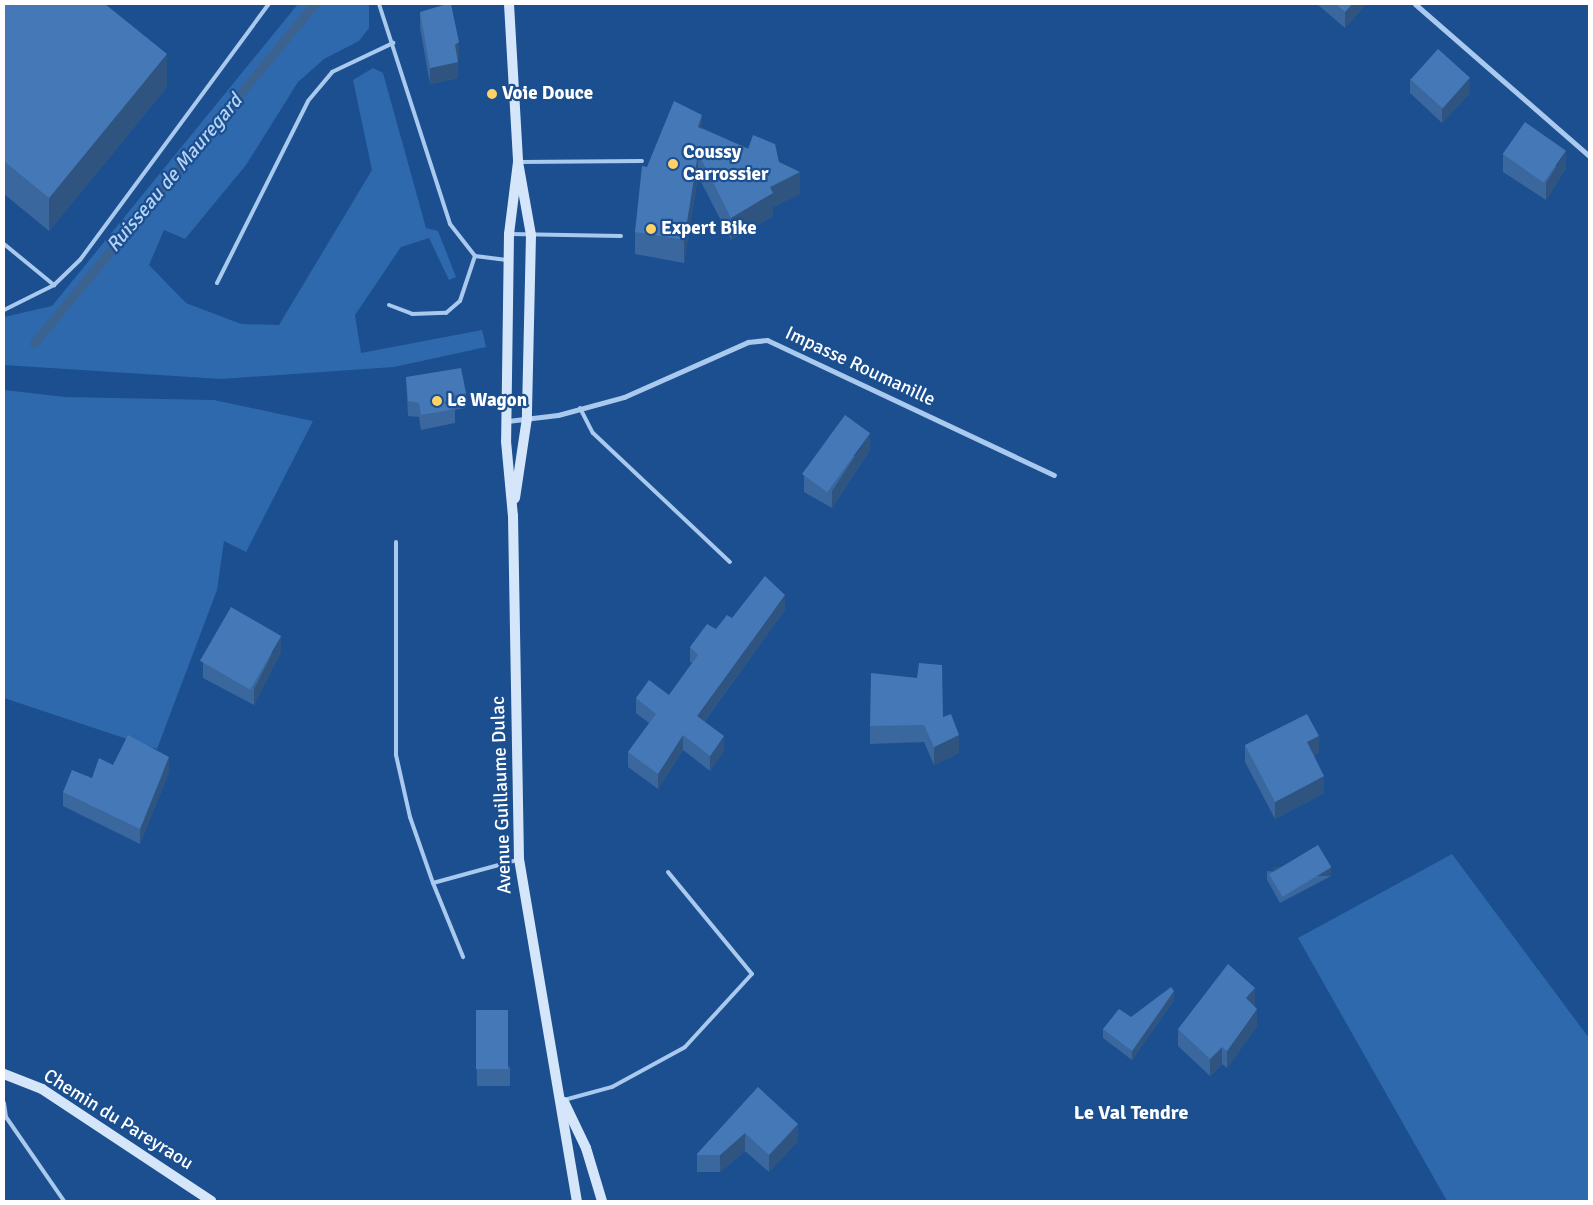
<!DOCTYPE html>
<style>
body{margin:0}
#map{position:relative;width:1593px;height:1205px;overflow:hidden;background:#1b4f8f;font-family:Signika,sans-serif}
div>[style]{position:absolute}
.green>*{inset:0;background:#2e69ad}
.stream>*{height:9px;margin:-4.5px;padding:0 4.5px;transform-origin:4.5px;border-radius:4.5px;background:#3c6290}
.lane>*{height:4px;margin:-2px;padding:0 2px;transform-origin:2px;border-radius:2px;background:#a9c9ee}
.street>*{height:5px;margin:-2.5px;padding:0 2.5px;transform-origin:2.5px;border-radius:2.5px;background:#a9c9ee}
.secondary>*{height:10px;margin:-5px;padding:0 5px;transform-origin:5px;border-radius:5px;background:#d6e6fa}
.wall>*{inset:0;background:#3a679d}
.shaded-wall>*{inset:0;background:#305480;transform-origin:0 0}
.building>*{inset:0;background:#4478b7;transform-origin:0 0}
.dots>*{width:14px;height:14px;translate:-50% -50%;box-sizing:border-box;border:2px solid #1b4f8f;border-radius:50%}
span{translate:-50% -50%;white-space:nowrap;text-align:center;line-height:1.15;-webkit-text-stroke:4.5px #1b4f8f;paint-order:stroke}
.poi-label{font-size:19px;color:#fff;font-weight:700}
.left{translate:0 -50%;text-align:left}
.street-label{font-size:19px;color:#fff}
.water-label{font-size:20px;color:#b5d3f5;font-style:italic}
.neighbourhood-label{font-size:20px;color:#fff;font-weight:700}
.frame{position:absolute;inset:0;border:5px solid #fff;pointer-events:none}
</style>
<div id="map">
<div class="green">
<i style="clip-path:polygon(298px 4px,369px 4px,369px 28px,359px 41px,324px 59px,298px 82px,246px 165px,185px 239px,164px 230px,149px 265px,186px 303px,241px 324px,279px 325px,372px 170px,353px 80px,373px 68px,383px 73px,426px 228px,438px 231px,456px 277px,449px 280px,429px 238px,401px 247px,355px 315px,361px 353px,482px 330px,486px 347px,394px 367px,221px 379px,4px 365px,4px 317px,52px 306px)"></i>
<i style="clip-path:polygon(4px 390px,65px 397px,214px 400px,313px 421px,246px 552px,224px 541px,217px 590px,157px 749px,4px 698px)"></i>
<i style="clip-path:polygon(1452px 854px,1589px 1038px,1589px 1201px,1447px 1201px,1298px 938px)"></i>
</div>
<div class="stream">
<i style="left:34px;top:343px;width:440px;rotate:-50.4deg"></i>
</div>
<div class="lane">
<i style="left:379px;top:4px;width:231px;rotate:72.1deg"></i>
<i style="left:450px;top:224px;width:41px;rotate:52deg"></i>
<i style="left:475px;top:256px;width:32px;rotate:7deg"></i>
<i style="left:519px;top:162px;width:123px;rotate:-0.5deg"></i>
<i style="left:510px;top:234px;width:111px;rotate:1deg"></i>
<i style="left:4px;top:244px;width:65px;rotate:39.4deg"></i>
<i style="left:217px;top:283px;width:203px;rotate:-63.4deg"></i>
<i style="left:308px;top:101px;width:38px;rotate:-50deg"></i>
<i style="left:332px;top:72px;width:68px;rotate:-25.4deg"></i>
<i style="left:389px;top:305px;width:25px;rotate:21deg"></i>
<i style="left:412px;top:314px;width:34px;rotate:-2deg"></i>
<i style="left:446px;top:313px;width:18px;rotate:-41deg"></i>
<i style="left:460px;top:301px;width:47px;rotate:-71.6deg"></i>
<i style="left:4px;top:310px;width:56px;rotate:-26.6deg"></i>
<i style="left:54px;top:285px;width:36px;rotate:-44deg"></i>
<i style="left:80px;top:260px;width:318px;rotate:-53.6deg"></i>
<i style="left:580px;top:408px;width:28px;rotate:63deg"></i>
<i style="left:593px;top:433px;width:188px;rotate:43.3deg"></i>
<i style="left:396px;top:542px;width:213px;rotate:90deg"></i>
<i style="left:396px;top:755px;width:64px;rotate:77.3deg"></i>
<i style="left:410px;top:817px;width:70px;rotate:70.8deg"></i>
<i style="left:433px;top:883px;width:87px;rotate:-15.3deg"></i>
<i style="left:433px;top:883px;width:80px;rotate:67.9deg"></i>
<i style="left:564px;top:1100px;width:50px;rotate:-15.2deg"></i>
<i style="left:612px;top:1087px;width:83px;rotate:-28.7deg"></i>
<i style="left:685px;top:1047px;width:99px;rotate:-47.5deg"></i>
<i style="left:752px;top:974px;width:132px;rotate:-129.5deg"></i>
<i style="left:4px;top:1103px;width:14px;rotate:82deg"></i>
<i style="left:6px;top:1117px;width:102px;rotate:55.4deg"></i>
</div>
<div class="street">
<i style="left:1415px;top:4px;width:231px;rotate:41.1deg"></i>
<i style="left:507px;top:421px;width:51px;rotate:-6.7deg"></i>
<i style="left:558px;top:415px;width:68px;rotate:-15.3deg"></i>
<i style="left:624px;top:397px;width:136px;rotate:-23.9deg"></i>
<i style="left:748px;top:342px;width:19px;rotate:-6deg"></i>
<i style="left:767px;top:340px;width:317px;rotate:25.2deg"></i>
</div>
<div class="secondary">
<i style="left:509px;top:4px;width:158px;rotate:86.7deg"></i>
<i style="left:518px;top:162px;width:74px;rotate:79.9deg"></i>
<i style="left:531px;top:235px;width:183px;rotate:91.3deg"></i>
<i style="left:527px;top:418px;width:81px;rotate:98.5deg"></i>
<i style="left:518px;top:162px;width:73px;rotate:97.1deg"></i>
<i style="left:509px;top:234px;width:207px;rotate:90.8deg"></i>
<i style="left:506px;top:441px;width:75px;rotate:84.7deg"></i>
<i style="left:513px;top:516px;width:343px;rotate:89deg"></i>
<i style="left:519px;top:859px;width:347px;rotate:80.4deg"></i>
<i style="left:4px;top:1074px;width:41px;rotate:21.5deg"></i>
<i style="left:42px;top:1089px;width:203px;rotate:33.5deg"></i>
<i style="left:564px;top:1102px;width:51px;rotate:64.4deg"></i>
<i style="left:586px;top:1148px;width:55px;rotate:73.2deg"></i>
</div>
<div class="wall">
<i style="clip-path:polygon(4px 4px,167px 87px,49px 231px,4px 194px)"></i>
<i style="clip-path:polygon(1317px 4px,1366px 4px,1345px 28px)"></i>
<i style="clip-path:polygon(420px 12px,459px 59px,457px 60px,458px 78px,430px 84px,420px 28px)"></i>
<i style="clip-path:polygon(1410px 79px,1470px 93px,1442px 123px,1410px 93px)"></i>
<i style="clip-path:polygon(702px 128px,779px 162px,800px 194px,773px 207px,773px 216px,731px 240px,698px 176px,684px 263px,635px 254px,635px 232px,647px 167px)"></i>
<i style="clip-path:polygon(1503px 154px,1566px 168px,1546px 200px,1503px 172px)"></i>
<i style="clip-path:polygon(406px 377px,466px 393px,466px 408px,455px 410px,455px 423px,421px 430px,419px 417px,408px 416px)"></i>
<i style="clip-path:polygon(870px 450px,832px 508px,804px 492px,804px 475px)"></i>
<i style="clip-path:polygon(785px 610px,704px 722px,724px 751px,710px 771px,683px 750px,658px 789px,628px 767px,628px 752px,649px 723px,636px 713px,636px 698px,669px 695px,692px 663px,690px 662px,690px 647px,732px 618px)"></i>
<i style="clip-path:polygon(281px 652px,254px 705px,203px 678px,203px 662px)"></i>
<i style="clip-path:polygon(943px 717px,959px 753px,934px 765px,924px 742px,870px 744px,870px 726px)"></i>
<i style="clip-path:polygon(1245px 745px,1319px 752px,1314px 755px,1324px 793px,1275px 819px,1245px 762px)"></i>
<i style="clip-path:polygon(113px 765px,169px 772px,140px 844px,63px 806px,63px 792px,92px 778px)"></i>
<i style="clip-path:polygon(1267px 871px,1331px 876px,1280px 903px,1267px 880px)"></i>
<i style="clip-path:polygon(1174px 1000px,1132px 1060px,1103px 1038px,1103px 1029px)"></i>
<i style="clip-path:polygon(1255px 1005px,1254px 1006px,1257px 1026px,1227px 1068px,1222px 1064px,1210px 1076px,1178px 1046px,1178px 1029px)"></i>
<i style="clip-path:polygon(476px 1027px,510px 1068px,510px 1086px,477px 1086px)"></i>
<i style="clip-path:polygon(758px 1087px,798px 1141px,769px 1172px,745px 1151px,720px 1172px,697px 1172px,697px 1154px)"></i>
</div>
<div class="shaded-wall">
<i style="clip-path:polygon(1352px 4px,1366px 4px,1345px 28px,1345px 12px)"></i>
<i style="clip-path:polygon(459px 42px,459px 59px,455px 61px,455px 45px)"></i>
<i style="clip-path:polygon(167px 54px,167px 87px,49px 231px,49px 198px)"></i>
<i style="clip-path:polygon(458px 62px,458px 78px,430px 84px,430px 68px)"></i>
<i style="clip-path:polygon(1470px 78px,1470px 93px,1442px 123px,1442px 109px)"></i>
<i style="clip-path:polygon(702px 115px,702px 137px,698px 127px)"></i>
<i style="clip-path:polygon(1566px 151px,1566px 168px,1546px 200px,1546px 183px)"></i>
<i style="clip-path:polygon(698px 153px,698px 176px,684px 263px,684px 240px)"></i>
<i style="clip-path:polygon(800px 172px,800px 194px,773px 207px,773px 216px,731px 240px,731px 218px,770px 187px)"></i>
<i style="clip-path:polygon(870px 433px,870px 450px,832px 508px,832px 491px)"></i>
<i style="clip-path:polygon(785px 595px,785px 610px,697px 731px,697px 716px)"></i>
<i style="clip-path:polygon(281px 636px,281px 652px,254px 705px,254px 689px)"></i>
<i style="clip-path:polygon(683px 735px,683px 750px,658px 789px,658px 774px)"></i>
<i style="clip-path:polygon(959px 735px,959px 753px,934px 765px,934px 747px)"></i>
<i style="clip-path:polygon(724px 736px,724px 751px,710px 771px,710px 756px)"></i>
<i style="clip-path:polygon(1319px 736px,1319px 752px,1307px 759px,1307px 742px)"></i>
<i style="clip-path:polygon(169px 757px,169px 772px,140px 844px,140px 829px)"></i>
<i style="clip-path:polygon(1324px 776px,1324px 793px,1275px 819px,1275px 802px)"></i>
<i style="left:1331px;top:867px;width:9px;height:58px;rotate:90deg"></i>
<i style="clip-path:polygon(1255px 988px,1255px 1005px,1246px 1015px,1246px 998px)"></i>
<i style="clip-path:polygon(1174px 991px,1174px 1000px,1132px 1060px,1132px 1051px)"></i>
<i style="clip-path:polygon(1257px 1009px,1257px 1026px,1227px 1068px,1227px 1051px)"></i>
<i style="clip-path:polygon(1222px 1047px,1222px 1064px,1210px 1076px,1210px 1059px)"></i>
<i style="clip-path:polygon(798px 1124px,798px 1141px,769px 1172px,769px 1155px)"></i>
<i style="clip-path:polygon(745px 1133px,745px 1151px,720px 1172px,720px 1155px)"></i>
</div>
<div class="building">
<i style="clip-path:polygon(4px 4px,105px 4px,167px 54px,49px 198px,4px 161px)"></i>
<i style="clip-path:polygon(447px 4px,451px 4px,459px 42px,455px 45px,458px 62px,430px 68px,420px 12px)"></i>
<i style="clip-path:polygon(1336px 4px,1352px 4px,1345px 12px)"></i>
<i style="left:1438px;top:49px;width:43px;height:41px;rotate:42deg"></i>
<i style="clip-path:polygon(674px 101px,702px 115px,698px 127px,748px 149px,753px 135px,775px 144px,779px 162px,800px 172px,770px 187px,773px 193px,731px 218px,698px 153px,684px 240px,635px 232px,642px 166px,647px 167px)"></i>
<i style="left:1525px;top:122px;width:50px;height:39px;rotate:35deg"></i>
<i style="clip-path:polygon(461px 368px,466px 393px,452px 396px,455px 409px,421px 415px,419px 403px,408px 401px,406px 377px)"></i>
<i style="left:845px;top:415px;width:31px;height:73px;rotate:36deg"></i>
<i style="clip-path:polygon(765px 576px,785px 595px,697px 716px,724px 736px,710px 756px,683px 735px,658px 774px,628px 752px,656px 714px,636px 698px,649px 680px,669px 695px,698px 655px,690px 647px,707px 624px,716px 629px,727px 615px,732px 618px)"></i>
<i style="left:231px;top:607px;width:58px;height:62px;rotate:30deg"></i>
<i style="clip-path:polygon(919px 663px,942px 665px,943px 717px,951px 714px,959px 735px,934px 747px,924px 725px,870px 726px,871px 673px,917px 678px)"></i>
<i style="clip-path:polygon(1307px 714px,1319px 736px,1307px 742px,1324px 776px,1275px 802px,1245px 745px)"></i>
<i style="clip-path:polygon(128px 735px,169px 757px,140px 829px,63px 792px,72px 770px,92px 778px,99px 758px,113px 765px)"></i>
<i style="left:1318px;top:845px;width:26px;height:57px;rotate:59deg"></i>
<i style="clip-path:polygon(1228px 964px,1255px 988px,1246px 998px,1257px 1009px,1227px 1051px,1222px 1047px,1210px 1059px,1178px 1029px)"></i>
<i style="clip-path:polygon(1171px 987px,1174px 991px,1132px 1051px,1103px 1029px,1119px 1009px,1131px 1017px)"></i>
<i style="left:476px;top:1010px;width:32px;height:59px"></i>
<i style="clip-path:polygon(758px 1087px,798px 1124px,769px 1155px,745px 1133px,720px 1155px,697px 1155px,697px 1154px)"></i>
</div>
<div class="dots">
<i style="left:492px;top:94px;background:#ffd166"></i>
<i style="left:673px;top:164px;background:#ffd166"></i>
<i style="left:651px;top:229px;background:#ffd166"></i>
<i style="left:437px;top:401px;background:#ffd166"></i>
</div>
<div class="poi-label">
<span class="left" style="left:502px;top:94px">Voie Douce</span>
<span class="left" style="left:683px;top:164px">Coussy<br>Carrossier</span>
<span class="left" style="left:661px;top:229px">Expert Bike</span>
<span class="left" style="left:447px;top:401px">Le Wagon</span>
</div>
<div class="street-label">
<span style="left:860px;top:367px;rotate:25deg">Impasse Roumanille</span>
<span style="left:502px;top:795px;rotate:-92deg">Avenue Guillaume Dulac</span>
<span style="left:118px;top:1120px;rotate:32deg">Chemin du Pareyraou</span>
</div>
<div class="water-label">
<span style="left:174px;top:173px;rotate:-50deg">Ruisseau de Mauregard</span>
</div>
<div class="neighbourhood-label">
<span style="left:1131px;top:1112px">Le Val Tendre</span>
</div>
<div class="frame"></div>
</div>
